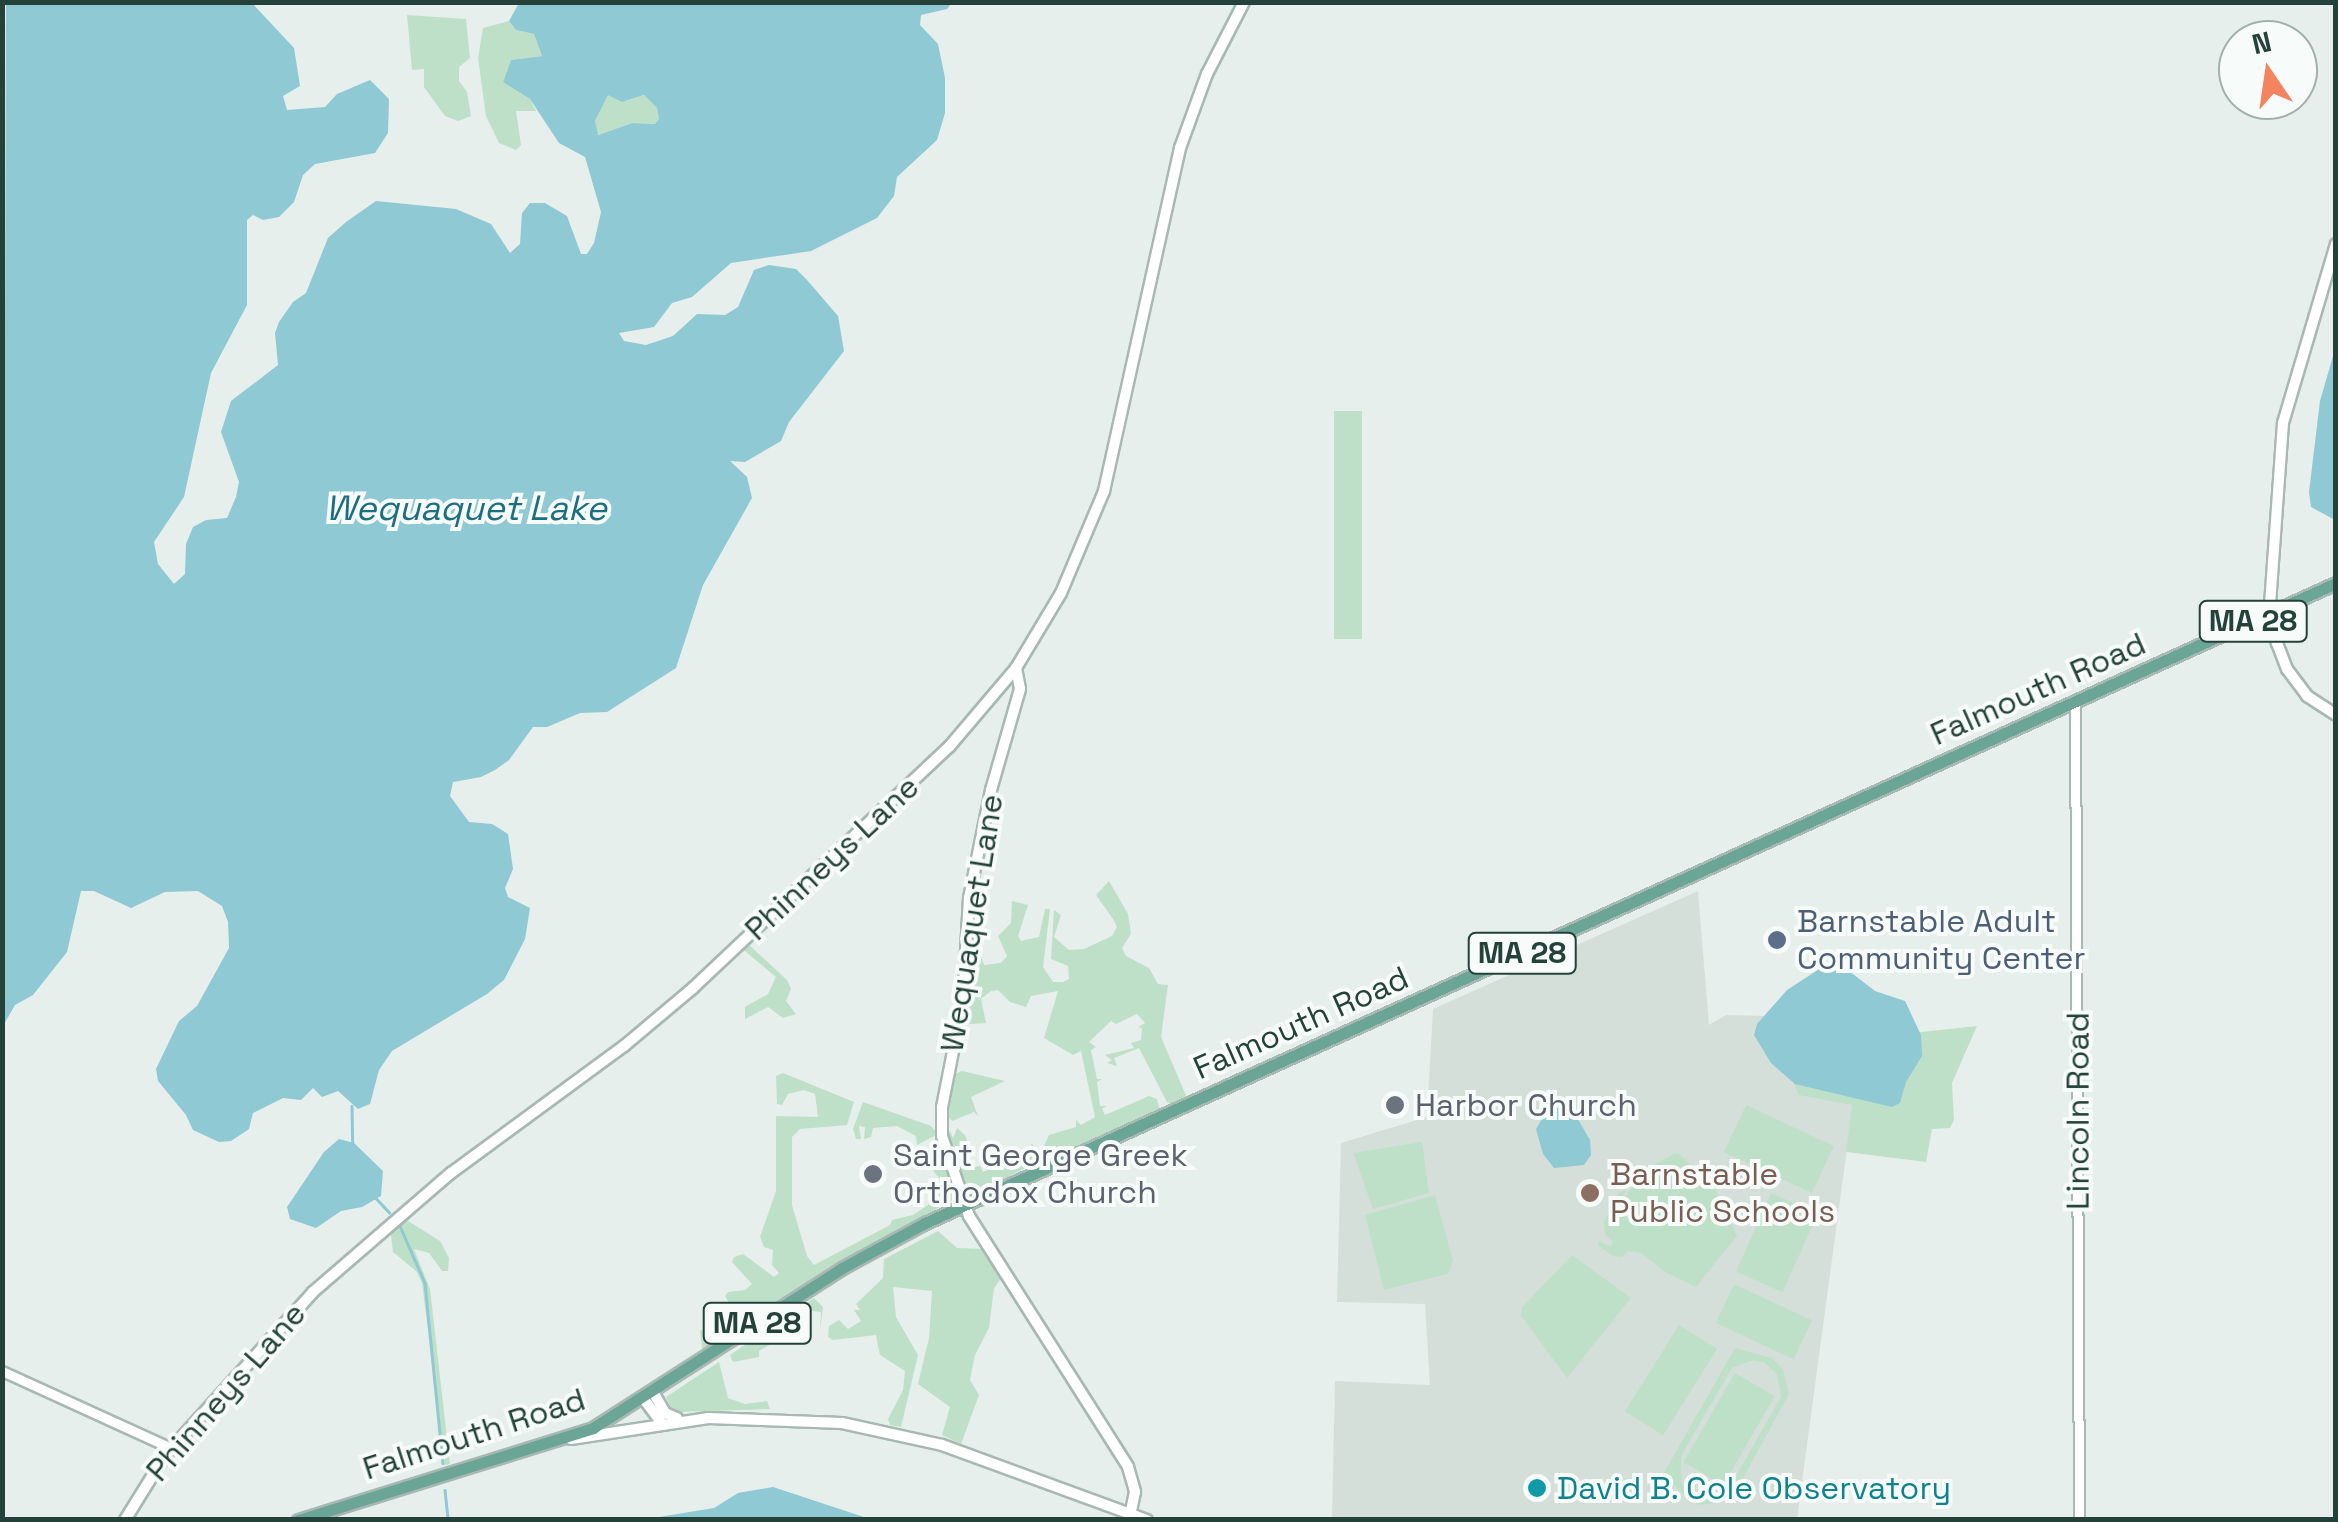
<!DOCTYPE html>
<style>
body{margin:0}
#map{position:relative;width:2338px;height:1522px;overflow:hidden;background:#e6efeb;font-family:"Space Grotesk",sans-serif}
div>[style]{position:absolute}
.built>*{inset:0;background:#d4dfda}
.green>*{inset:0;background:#bfe0c8;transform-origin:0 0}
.water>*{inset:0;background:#8ec9d4}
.stream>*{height:2.5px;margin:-1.25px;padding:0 1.25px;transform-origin:1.25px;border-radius:1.25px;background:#8ec9d4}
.roads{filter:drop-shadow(2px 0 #a8b8b2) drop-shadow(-2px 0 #a8b8b2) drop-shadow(0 2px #a8b8b2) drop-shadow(0 -2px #a8b8b2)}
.tertiary>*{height:9px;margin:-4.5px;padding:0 4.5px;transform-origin:4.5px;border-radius:4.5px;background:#fff}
.secondary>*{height:10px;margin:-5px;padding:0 5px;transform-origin:5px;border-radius:5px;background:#fff}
.primary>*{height:11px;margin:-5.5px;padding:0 5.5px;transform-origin:5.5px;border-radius:5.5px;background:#6aa596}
.dots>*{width:28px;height:28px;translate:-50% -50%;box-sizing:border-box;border:5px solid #f7fbf9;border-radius:50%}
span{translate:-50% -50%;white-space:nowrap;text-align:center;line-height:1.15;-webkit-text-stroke:8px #f7fbf9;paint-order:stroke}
.shield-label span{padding:2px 8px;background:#f7fbf9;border:2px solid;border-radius:8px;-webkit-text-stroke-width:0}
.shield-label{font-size:30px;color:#24423a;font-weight:700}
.street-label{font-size:32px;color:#24423a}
.service-label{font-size:32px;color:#4e5e75}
.left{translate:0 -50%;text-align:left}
.worship-label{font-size:32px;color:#5b616d}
.education-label{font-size:32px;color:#785e54}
.culture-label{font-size:32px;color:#0d838f}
.water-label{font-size:35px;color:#1c6f80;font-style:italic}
.frame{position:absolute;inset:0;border:5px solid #24423a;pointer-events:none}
.north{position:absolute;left:2218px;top:20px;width:100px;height:100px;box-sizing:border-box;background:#f7fbf9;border:2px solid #a3b1ad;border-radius:50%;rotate:347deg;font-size:28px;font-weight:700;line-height:40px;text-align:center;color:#24423a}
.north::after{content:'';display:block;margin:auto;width:35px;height:45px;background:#f4845f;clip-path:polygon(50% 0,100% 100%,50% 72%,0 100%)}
</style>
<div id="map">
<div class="built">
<i style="clip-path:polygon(1698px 891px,1709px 1025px,1726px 1015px,1765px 1016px,1853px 1104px,1797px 1519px,1332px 1520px,1335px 1381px,1430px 1385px,1425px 1304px,1337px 1302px,1341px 1143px,1427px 1117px,1433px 1009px)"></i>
</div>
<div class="green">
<i style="clip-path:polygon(407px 15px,466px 19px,470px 58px,459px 67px,459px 81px,467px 92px,471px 116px,458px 121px,445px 116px,424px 87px,424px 69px,412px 70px)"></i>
<i style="clip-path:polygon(509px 21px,516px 30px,534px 34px,542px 56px,511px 60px,503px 82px,530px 99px,536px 111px,516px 111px,521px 145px,516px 150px,499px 143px,486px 116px,478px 58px,483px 28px)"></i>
<i style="clip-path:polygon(608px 94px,626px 101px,644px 95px,657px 108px,659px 119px,656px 124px,632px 123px,597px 135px,595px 121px)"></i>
<i style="left:1334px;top:411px;width:28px;height:228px"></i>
<i style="clip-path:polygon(1109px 881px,1128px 914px,1131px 934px,1122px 948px,1126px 956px,1149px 968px,1158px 984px,1168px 985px,1161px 1037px,1187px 1098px,1176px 1106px,1167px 1102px,1139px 1048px,1114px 1058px,1117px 1066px,1107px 1063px,1112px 1060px,1105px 1055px,1134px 1048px,1131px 1043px,1141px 1040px,1142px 1028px,1138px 1027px,1145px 1023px,1137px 1014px,1116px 1024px,1111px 1021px,1089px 1042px,1096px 1047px,1091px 1050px,1097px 1079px,1102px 1079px,1097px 1082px,1100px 1106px,1107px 1106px,1102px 1109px,1105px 1115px,1149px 1096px,1157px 1099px,1160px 1111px,1053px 1157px,1044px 1146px,1049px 1135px,1076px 1127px,1076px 1120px,1081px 1125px,1095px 1117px,1081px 1051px,1073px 1055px,1044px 1038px,1058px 991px,1031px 996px,1026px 1007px,1010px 1002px,998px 990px,991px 991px,981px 999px,986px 1023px,968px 1024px,963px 1019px,966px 949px,979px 951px,984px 965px,1001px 963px,1007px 956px,998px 936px,1011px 923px,1012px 901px,1028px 905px,1018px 936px,1021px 941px,1039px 937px,1045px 909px,1050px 909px,1043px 967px,1053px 982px,1063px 982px,1069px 979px,1068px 966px,1051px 959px,1054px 910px,1061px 915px,1054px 937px,1069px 950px,1084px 949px,1112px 936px,1117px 927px,1113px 919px,1096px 895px)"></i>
<i style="clip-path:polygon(746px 942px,787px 980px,791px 989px,786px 1001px,796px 1014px,783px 1018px,768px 1007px,745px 1019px,745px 1007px,768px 994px,776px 977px,740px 947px)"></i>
<i style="clip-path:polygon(1765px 1017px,1903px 1034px,1977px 1026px,1952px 1083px,1954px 1120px,1950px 1128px,1932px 1129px,1926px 1162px,1846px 1152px,1852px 1105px,1799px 1095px)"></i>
<i style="clip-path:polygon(962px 1071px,1005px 1081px,971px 1097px,978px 1116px,974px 1112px,952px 1121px,945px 1113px,952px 1075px)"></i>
<i style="clip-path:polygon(783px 1073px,854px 1102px,847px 1125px,800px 1129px,792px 1137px,792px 1205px,807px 1256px,814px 1265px,890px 1225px,892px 1220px,913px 1215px,928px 1205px,942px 1182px,921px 1155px,934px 1146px,943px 1151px,955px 1199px,862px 1249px,706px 1350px,702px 1348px,700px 1330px,710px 1332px,737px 1318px,725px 1296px,728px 1292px,745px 1290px,752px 1284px,732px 1262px,734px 1257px,743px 1254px,774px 1277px,779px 1273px,772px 1265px,773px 1250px,764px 1247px,760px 1237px,776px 1191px,776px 1116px,818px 1117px,815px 1094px,804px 1090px,788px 1094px,782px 1105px,777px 1104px,776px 1076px)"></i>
<i style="clip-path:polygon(863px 1102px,931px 1126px,938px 1134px,917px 1145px,916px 1136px,897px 1126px,873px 1128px,871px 1137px,864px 1139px,865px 1127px,859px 1126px,861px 1139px,856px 1139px,853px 1129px)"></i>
<i style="left:1746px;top:1105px;width:97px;height:52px;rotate:25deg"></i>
<i style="clip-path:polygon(957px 1128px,965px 1135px,968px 1143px,964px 1146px,974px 1167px,980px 1166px,983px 1172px,1000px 1164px,998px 1173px,1001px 1163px,1029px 1151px,1032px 1143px,1040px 1160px,983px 1191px,970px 1189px,970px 1182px,967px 1188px,946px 1137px,950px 1131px,953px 1138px)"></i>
<i style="clip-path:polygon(1422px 1142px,1429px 1193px,1373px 1209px,1353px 1153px)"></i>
<i style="clip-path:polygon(1677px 1152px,1715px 1188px,1737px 1236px,1696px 1287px,1665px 1272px,1641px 1253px,1628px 1251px,1622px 1257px,1611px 1255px,1598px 1245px,1599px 1241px,1610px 1246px,1613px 1242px,1605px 1235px,1604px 1222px,1618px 1194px,1627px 1188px,1622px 1200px,1648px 1168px)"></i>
<i style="left:1771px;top:1193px;width:51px;height:86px;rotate:24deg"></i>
<i style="clip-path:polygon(1435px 1195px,1453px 1261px,1448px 1274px,1384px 1290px,1365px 1215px)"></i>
<i style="clip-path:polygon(405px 1219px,440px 1241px,449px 1258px,448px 1271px,442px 1271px,429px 1253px,414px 1249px,430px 1289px,450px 1464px,445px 1465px,422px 1283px,417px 1272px,393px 1252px,391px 1235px)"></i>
<i style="clip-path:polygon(938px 1231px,957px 1248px,985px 1249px,1002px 1277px,994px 1288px,989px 1328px,975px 1355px,970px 1380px,979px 1395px,961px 1444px,942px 1435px,950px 1407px,918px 1384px,929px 1338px,932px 1291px,893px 1287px,896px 1317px,918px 1355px,901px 1427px,890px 1425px,888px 1419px,903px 1390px,905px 1371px,880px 1355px,876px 1335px,833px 1340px,828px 1337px,829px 1326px,839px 1320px,848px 1329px,861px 1321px,854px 1310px,860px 1310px,856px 1304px,883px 1278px,884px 1259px)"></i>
<i style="clip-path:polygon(1572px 1255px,1631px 1298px,1567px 1378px,1521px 1316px,1522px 1307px)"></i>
<i style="left:1734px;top:1284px;width:86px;height:43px;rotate:25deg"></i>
<i style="clip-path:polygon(814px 1298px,823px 1307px,820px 1330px,821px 1312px,805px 1310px,802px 1328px,787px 1331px,779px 1344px,774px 1342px,759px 1351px,759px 1357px,733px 1362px,730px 1355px)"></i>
<i style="left:1679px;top:1325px;width:45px;height:102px;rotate:32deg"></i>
<i style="clip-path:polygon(evenodd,1735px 1348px,1772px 1358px,1783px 1370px,1789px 1394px,1736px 1491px,1723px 1502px,1698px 1505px,1662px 1476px,1735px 1348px,1753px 1360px,1765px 1363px,1777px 1374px,1781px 1397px,1728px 1490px,1714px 1498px,1700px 1498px,1682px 1484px,1681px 1456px,1732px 1368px,1753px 1360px)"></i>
<i style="clip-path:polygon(719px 1362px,728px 1398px,745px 1404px,767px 1401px,770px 1409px,680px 1412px,671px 1408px,666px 1397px)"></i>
<i style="left:1735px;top:1373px;width:46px;height:103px;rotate:30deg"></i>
</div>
<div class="water">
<i style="clip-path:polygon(evenodd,6px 2px,252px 3px,294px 48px,300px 86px,283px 96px,287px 110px,325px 107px,337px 94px,370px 80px,389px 99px,388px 133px,375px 153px,315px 164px,303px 175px,294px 202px,279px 217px,263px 220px,253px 215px,247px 220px,247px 305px,211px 373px,184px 497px,154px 542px,158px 564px,174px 584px,185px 574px,186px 544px,193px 527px,206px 520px,227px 518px,236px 497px,239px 482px,221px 432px,231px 401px,278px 365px,275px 333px,279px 322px,293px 302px,306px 293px,328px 238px,346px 222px,376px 201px,456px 209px,491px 224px,510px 253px,520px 244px,522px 213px,530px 203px,545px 203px,567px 216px,581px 254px,587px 254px,594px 243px,601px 212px,585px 157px,559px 143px,530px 99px,503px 82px,511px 60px,542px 56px,534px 34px,516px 30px,509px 21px,519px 3px,952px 3px,947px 9px,921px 15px,920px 25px,938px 44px,945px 78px,945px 113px,937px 140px,897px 177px,894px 196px,877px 218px,811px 251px,731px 263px,692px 297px,672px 303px,654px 327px,619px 333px,624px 341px,646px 345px,673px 336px,697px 314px,725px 315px,738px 307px,754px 270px,769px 265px,796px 269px,807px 280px,838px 316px,844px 351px,789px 422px,781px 441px,745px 462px,730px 461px,747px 477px,752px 498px,703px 585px,676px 668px,607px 712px,580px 713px,547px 727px,533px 727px,509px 760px,495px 770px,481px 777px,453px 782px,450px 796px,469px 822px,492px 824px,508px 834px,513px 869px,505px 888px,508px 897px,530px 908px,525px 939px,504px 980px,487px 994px,392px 1051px,379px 1070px,370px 1104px,358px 1109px,338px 1091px,322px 1097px,313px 1088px,301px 1100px,283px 1098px,253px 1113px,249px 1129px,231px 1141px,219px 1142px,193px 1130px,186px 1115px,158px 1081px,156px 1069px,179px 1021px,197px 1006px,229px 948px,228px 922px,222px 906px,198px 891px,165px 892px,131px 908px,94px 891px,81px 891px,67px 952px,33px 995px,15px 1005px,3px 1026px,6px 2px,608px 95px,622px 102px,644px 95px,657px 108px,659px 119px,655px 124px,632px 123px,598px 135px,595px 121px,608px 95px)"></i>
<i style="clip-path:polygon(2335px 349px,2335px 520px,2311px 507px,2309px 492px,2320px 401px)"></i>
<i style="clip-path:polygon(1830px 962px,1840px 964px,1875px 991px,1905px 1001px,1921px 1035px,1922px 1056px,1906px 1082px,1900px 1103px,1892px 1107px,1795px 1084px,1771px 1063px,1754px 1035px,1757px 1024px,1787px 990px)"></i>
<i style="clip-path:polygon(1558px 1108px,1576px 1116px,1590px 1140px,1591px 1155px,1584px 1165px,1554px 1168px,1543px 1154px,1536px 1129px,1546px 1112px)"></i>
<i style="clip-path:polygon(339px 1139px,354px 1143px,383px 1171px,381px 1196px,362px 1207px,341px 1211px,316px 1228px,290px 1219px,287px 1207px,324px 1152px)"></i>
<i style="clip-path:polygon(773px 1487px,870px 1519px,647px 1519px,714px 1508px,738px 1493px)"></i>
</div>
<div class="stream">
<i style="left:352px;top:1106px;width:39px;rotate:89deg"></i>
<i style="left:375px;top:1197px;width:21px;rotate:47deg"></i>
<i style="left:400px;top:1226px;width:62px;rotate:66.3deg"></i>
<i style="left:425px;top:1283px;width:181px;rotate:84.3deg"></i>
<i style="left:445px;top:1490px;width:30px;rotate:84deg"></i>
</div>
<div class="roads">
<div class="tertiary">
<i style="left:2075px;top:702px;width:818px;rotate:89.72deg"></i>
<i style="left:2px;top:1371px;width:186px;rotate:24.5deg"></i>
</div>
<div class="secondary">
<i style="left:2336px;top:244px;width:187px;rotate:106.5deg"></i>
<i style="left:2283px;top:423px;width:182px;rotate:94.1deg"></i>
<i style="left:2270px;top:605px;width:39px;rotate:80deg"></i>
<i style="left:2277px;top:643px;width:28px;rotate:69deg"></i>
<i style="left:2287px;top:669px;width:34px;rotate:53deg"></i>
<i style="left:2307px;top:696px;width:35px;rotate:33deg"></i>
<i style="left:1016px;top:668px;width:21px;rotate:79deg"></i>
<i style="left:1020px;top:689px;width:105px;rotate:106deg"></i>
<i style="left:991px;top:790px;width:110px;rotate:101.5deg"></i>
<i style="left:969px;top:898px;width:103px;rotate:93.3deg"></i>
<i style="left:963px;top:1001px;width:108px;rotate:101.2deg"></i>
<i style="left:942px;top:1107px;width:29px;rotate:90deg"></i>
<i style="left:942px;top:1136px;width:84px;rotate:71.4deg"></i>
<i style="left:969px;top:1216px;width:297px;rotate:57.6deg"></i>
<i style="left:1128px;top:1467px;width:26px;rotate:74deg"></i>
<i style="left:1135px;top:1492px;width:29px;rotate:102deg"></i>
<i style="left:653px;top:1392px;width:24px;rotate:60deg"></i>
<i style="left:665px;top:1413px;width:13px;rotate:23deg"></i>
<i style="left:643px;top:1398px;width:31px;rotate:53deg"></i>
<i style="left:571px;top:1439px;width:139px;rotate:-8.7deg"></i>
<i style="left:708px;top:1418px;width:134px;rotate:2.1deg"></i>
<i style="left:842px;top:1423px;width:102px;rotate:12.4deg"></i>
<i style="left:942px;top:1445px;width:218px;rotate:20.1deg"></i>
<i style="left:125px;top:1520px;width:74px;rotate:-58.2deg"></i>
<i style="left:164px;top:1457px;width:222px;rotate:-47.9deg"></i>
<i style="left:313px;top:1292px;width:182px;rotate:-40.8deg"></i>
<i style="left:451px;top:1173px;width:215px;rotate:-36.3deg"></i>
<i style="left:624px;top:1046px;width:90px;rotate:-40deg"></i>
<i style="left:693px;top:988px;width:352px;rotate:-43.3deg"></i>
<i style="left:949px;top:747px;width:104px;rotate:-49.7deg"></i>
<i style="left:1016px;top:668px;width:87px;rotate:-59deg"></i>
<i style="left:1061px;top:593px;width:111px;rotate:-67.1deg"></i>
<i style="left:1104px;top:491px;width:351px;rotate:-77.5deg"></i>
<i style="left:1180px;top:148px;width:79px;rotate:-70deg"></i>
<i style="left:1207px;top:74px;width:81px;rotate:-62.8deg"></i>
</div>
<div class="primary">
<i style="left:298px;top:1520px;width:309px;rotate:-17.3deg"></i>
<i style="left:593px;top:1428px;width:296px;rotate:-32.7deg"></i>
<i style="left:842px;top:1268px;width:94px;rotate:-28.5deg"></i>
<i style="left:925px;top:1223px;width:1549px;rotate:-24.4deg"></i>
</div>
</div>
<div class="dots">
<i style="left:1777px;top:940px;background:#5c6f8a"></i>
<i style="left:1395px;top:1105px;background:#6b7280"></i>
<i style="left:873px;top:1174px;background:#6b7280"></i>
<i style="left:1590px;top:1193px;background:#8d6e63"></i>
<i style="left:1537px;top:1488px;background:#0f9aa8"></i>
</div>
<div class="shield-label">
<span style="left:2253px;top:621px">MA 28</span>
<span style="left:1522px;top:953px">MA 28</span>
<span style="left:757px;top:1323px">MA 28</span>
</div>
<div class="street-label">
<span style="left:2038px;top:689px;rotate:-24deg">Falmouth Road</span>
<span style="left:832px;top:858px;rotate:-43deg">Phinneys Lane</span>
<span style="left:972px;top:923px;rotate:-81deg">Wequaquet Lane</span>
<span style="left:1301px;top:1023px;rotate:-24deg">Falmouth Road</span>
<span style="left:2078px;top:1111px;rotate:-90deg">Lincoln Road</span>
<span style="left:226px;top:1392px;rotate:-49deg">Phinneys Lane</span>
<span style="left:474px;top:1434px;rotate:-18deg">Falmouth Road</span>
</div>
<div class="service-label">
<span class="left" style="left:1797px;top:940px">Barnstable Adult<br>Community Center</span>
</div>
<div class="worship-label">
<span class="left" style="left:1415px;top:1105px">Harbor Church</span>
<span class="left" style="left:893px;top:1174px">Saint George Greek<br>Orthodox Church</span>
</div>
<div class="education-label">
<span class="left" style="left:1610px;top:1193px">Barnstable<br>Public Schools</span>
</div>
<div class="culture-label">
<span class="left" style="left:1557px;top:1488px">David B. Cole Observatory</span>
</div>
<div class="water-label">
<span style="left:466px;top:508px">Wequaquet Lake</span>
</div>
<div class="frame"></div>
<div class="north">N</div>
</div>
